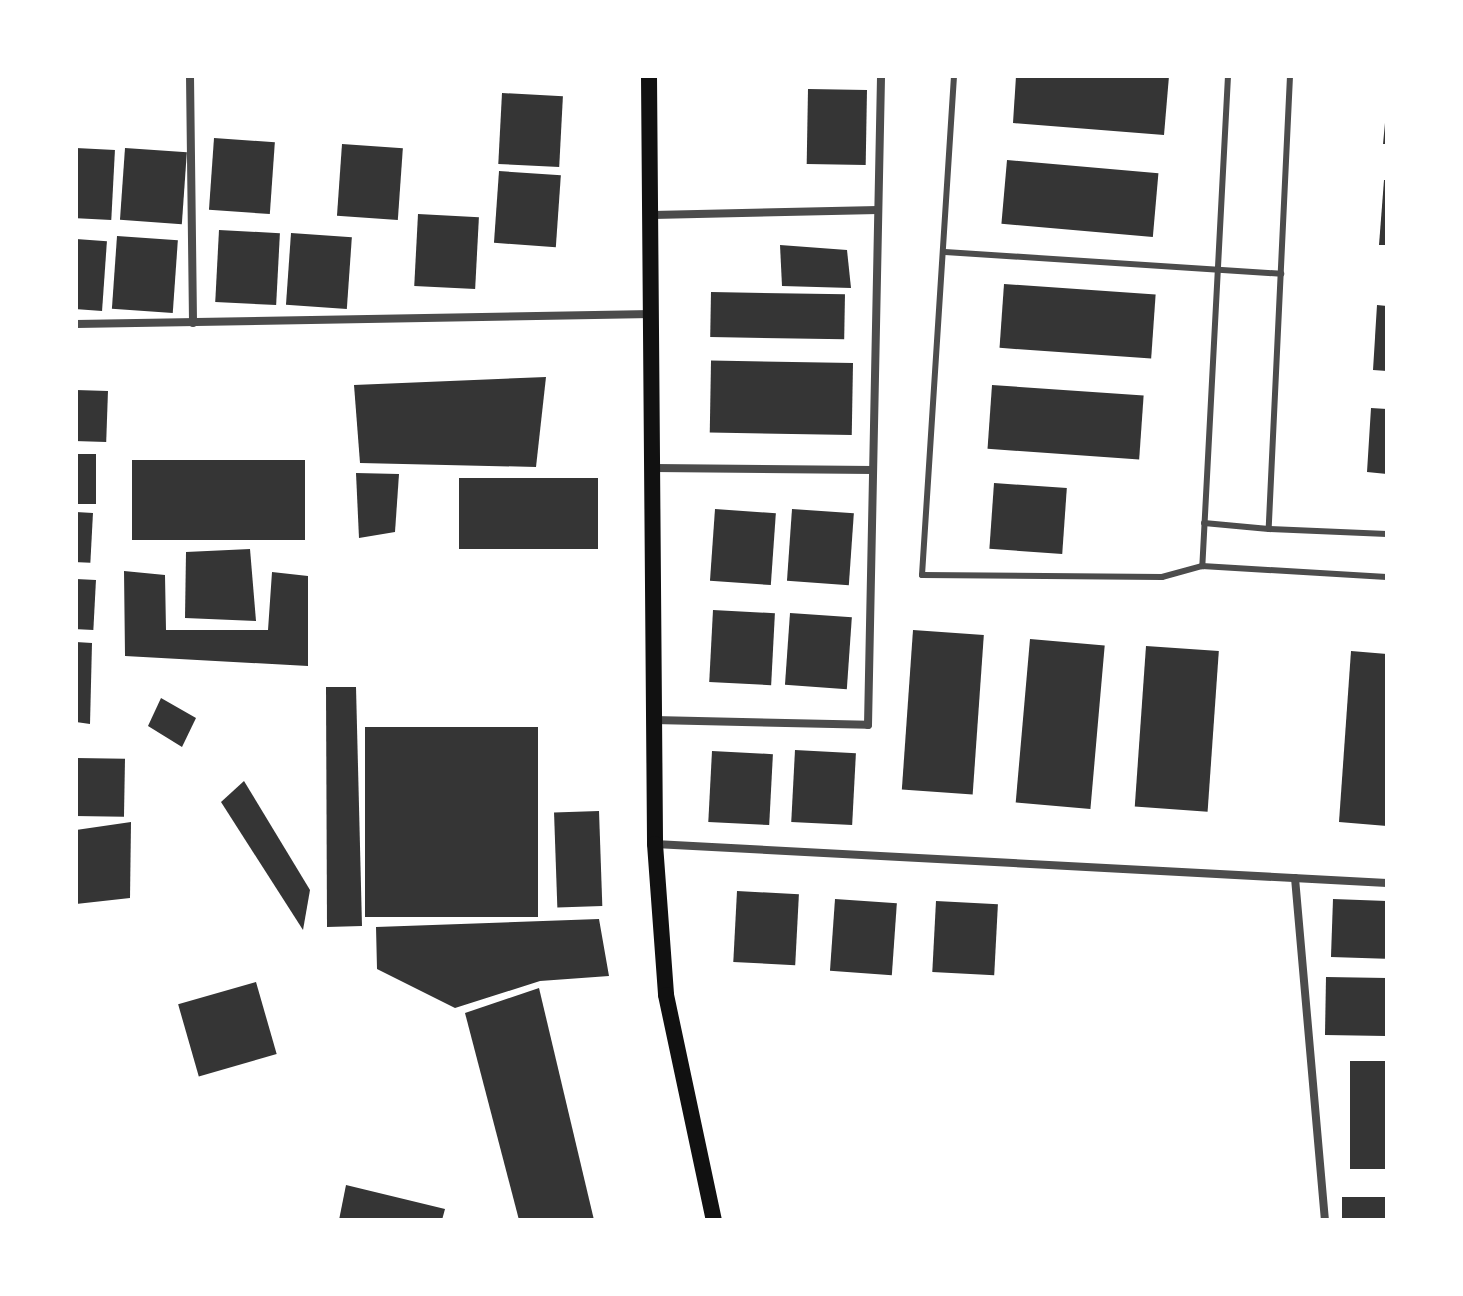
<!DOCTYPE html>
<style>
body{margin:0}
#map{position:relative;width:1463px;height:1296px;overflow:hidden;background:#fff;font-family:"Varela Round",sans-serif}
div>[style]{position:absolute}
.building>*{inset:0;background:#353535;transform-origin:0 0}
.service>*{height:6px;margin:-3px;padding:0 3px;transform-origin:3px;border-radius:3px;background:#4c4c4c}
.minor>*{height:8px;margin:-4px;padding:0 4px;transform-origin:4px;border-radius:4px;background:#4c4c4c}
.secondary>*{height:16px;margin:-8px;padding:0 8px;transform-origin:8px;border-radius:8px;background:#111}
span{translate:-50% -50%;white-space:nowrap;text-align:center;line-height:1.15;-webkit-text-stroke:6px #fff;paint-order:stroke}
.frame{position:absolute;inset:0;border:78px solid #fff;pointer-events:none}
</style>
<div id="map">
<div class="building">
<i style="clip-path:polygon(1016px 76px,1169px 76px,1164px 135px,1013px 123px)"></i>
<i style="left:808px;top:89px;width:59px;height:75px;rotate:1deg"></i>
<i style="left:502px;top:93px;width:61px;height:71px;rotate:3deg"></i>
<i style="clip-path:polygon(1385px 123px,1387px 123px,1387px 144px,1383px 144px)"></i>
<i style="left:214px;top:138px;width:61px;height:72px;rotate:4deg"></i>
<i style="left:342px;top:144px;width:61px;height:72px;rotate:4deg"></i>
<i style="left:76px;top:148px;width:39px;height:70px;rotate:3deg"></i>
<i style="left:125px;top:148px;width:62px;height:72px;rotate:4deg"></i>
<i style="left:1007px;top:160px;width:152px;height:64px;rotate:5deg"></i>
<i style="left:499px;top:171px;width:62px;height:72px;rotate:4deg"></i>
<i style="clip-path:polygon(1384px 180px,1387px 180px,1387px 245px,1379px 245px)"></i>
<i style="left:418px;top:214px;width:61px;height:72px;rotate:3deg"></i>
<i style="left:219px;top:230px;width:61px;height:72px;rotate:3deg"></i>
<i style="left:291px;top:233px;width:61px;height:72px;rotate:4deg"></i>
<i style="left:117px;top:236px;width:61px;height:73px;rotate:4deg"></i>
<i style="left:76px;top:239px;width:31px;height:70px;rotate:4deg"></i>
<i style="clip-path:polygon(780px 245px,847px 250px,851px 288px,782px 286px)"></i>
<i style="left:1004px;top:284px;width:152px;height:64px;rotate:4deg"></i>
<i style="left:711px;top:292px;width:134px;height:45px;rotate:1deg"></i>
<i style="clip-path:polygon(1377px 305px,1387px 306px,1387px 371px,1373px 370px)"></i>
<i style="left:853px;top:363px;width:72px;height:142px;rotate:91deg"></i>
<i style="clip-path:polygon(546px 377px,536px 467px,360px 463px,354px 385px)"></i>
<i style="left:992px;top:385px;width:152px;height:64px;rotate:4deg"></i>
<i style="left:76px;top:390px;width:32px;height:51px;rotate:2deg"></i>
<i style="clip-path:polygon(1371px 408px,1387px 409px,1387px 474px,1367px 472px)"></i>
<i style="left:76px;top:454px;width:20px;height:50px"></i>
<i style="left:132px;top:460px;width:173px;height:80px"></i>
<i style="clip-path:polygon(356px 473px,399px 474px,395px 532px,359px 538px)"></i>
<i style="left:459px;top:478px;width:139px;height:71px"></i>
<i style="left:994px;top:483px;width:73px;height:66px;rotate:4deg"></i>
<i style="left:715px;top:509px;width:61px;height:72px;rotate:4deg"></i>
<i style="left:792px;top:509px;width:62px;height:72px;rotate:4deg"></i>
<i style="left:76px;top:512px;width:17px;height:50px;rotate:3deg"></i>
<i style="clip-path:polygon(250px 549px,256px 621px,185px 618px,186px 552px)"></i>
<i style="clip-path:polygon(124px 571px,165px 575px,166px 630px,268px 630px,272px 572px,308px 576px,308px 666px,125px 656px)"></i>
<i style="left:76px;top:579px;width:20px;height:50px;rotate:3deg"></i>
<i style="left:713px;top:610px;width:62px;height:72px;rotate:3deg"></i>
<i style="left:790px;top:613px;width:62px;height:72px;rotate:4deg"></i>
<i style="left:913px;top:630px;width:71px;height:160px;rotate:4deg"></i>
<i style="left:1030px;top:639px;width:75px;height:164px;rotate:5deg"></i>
<i style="clip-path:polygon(76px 642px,92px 643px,90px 724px,76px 722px)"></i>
<i style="left:1146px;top:646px;width:73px;height:161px;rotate:4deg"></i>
<i style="clip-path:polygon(1351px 651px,1387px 654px,1387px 826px,1339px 822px)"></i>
<i style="clip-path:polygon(326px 687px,356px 687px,362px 926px,327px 927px)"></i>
<i style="clip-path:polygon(161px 698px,196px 718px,182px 747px,148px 726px)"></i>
<i style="left:365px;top:727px;width:173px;height:190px"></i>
<i style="left:795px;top:750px;width:61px;height:72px;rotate:3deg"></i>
<i style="left:712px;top:751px;width:61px;height:71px;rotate:3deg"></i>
<i style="left:76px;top:758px;width:49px;height:58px;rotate:1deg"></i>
<i style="clip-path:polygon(244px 781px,310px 890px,303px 930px,221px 802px)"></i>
<i style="left:599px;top:811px;width:95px;height:45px;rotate:88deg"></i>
<i style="clip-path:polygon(131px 822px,130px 898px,76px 904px,76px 830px)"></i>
<i style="left:737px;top:891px;width:62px;height:71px;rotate:3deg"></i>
<i style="left:835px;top:899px;width:62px;height:72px;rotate:4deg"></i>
<i style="left:1333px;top:899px;width:54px;height:58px;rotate:2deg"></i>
<i style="left:936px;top:901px;width:62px;height:71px;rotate:3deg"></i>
<i style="clip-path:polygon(599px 919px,609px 976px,540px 981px,455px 1008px,377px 969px,376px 927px)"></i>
<i style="left:1326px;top:977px;width:61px;height:58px;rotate:1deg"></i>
<i style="left:256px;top:982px;width:75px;height:81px;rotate:74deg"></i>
<i style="clip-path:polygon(539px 988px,594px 1220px,519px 1220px,465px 1013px)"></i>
<i style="left:1387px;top:1061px;width:108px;height:37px;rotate:90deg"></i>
<i style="clip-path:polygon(346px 1185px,445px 1209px,442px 1220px,339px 1220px)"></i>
<i style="left:1387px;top:1197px;width:23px;height:45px;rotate:90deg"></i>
</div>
<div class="service">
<i style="left:954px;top:76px;width:500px;rotate:93.67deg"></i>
<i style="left:922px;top:575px;width:240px;rotate:0.5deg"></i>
<i style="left:1162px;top:577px;width:41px;rotate:-15.4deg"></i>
<i style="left:1228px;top:76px;width:491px;rotate:93deg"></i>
<i style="left:1202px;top:566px;width:185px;rotate:3.4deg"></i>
<i style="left:1290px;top:76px;width:453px;rotate:92.7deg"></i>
<i style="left:1269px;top:529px;width:118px;rotate:2.4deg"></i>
<i style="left:945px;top:252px;width:337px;rotate:3.7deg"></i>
<i style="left:1204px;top:523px;width:65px;rotate:5.3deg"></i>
</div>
<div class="minor">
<i style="left:190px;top:76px;width:247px;rotate:89.3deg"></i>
<i style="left:653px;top:215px;width:225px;rotate:-1.3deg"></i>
<i style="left:76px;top:324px;width:576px;rotate:-0.99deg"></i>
<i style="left:654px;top:468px;width:219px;rotate:0.5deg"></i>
<i style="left:654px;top:720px;width:214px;rotate:1.3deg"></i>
<i style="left:868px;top:725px;width:649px;rotate:-88.85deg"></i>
<i style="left:655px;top:844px;width:733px;rotate:3.05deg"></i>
<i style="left:1295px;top:878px;width:343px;rotate:85deg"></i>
</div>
<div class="secondary">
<i style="left:649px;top:76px;width:768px;rotate:89.55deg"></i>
<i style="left:655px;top:844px;width:151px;rotate:85.8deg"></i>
<i style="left:666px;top:995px;width:230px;rotate:78deg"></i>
</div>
<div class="frame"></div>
</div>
